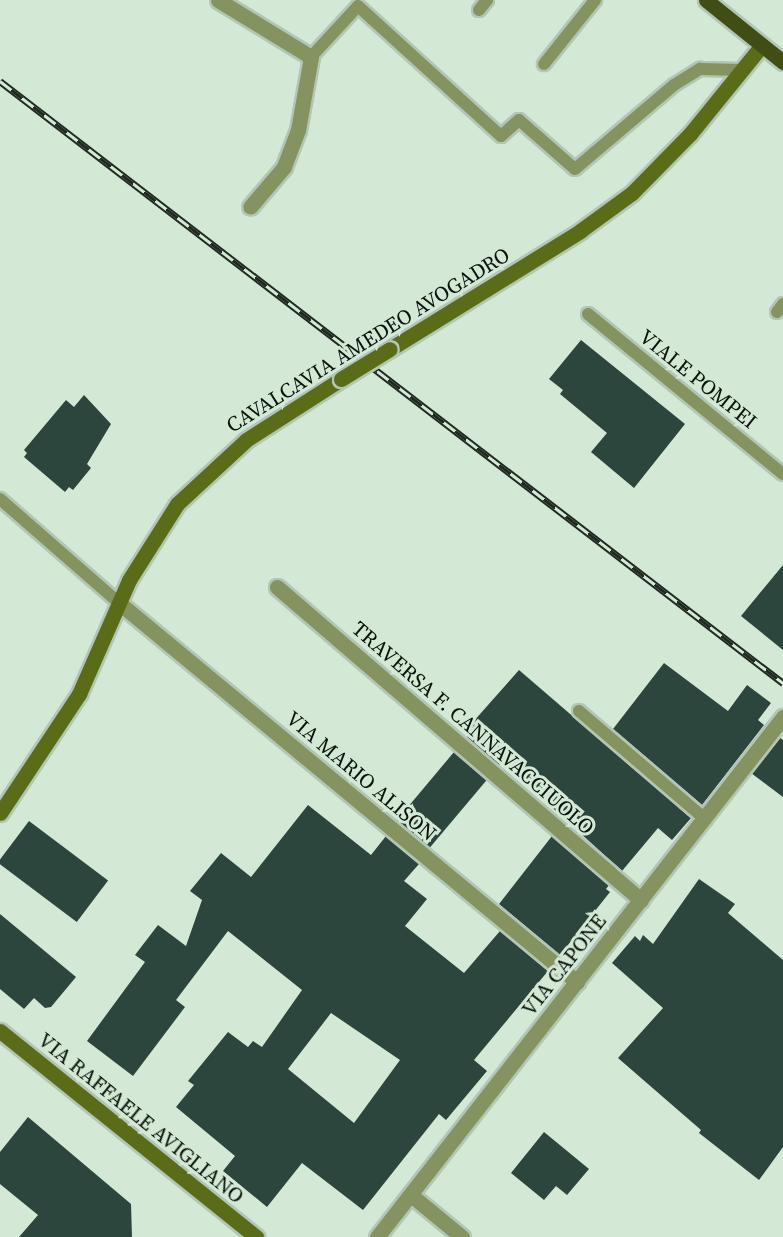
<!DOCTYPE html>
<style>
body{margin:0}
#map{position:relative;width:783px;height:1237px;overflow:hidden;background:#d3e8d5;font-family:"Source Serif 4",serif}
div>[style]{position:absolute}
.building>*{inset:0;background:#2c463e;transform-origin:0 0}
.roads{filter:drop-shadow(2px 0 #b3c6b5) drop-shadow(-2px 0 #b3c6b5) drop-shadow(0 2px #b3c6b5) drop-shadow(0 -2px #b3c6b5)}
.lane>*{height:12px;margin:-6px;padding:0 6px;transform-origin:6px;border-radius:6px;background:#859361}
.street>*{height:15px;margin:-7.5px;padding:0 7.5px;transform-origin:7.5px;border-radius:7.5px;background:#859361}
.secondary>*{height:15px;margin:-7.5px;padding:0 7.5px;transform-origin:7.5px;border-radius:7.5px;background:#5a6c18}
.primary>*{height:15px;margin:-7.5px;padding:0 7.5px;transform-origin:7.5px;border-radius:7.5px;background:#404d14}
.rail>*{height:7px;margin-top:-3.5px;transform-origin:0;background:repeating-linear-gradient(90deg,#d3e8d5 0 14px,#202921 0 28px);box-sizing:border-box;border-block:2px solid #202921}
.bridges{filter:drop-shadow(2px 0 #b3c6b5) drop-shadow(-2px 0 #b3c6b5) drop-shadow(0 2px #b3c6b5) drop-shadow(0 -2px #b3c6b5)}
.secondary-bridge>*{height:15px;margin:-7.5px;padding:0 7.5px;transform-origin:7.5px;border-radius:7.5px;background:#5a6c18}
span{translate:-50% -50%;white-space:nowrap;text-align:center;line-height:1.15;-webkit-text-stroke:6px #d3e8d5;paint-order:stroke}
.street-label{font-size:21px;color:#09110a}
</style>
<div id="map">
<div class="building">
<i style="clip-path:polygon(581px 340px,685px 424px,634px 488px,591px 452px,607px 433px,560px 394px,563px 390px,549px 379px)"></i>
<i style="clip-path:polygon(84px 395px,111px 424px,87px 464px,91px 468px,73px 490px,69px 487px,65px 492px,24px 457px,27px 453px,24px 450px,66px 400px,74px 407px)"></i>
<i style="clip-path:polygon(783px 565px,783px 650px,741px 616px)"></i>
<i style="clip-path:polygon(664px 663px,728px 711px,747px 685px,771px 703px,758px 720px,764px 725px,702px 805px,613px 729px)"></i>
<i style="clip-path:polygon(519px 670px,691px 818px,672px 840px,658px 828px,622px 871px,502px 762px,499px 765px,467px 737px,469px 734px,465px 731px)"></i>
<i style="clip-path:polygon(779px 737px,783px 740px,783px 797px,751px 773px)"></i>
<i style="left:454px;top:752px;width:43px;height:89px;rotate:40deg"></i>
<i style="clip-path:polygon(evenodd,308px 805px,371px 855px,386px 836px,419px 864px,404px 881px,427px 899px,405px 926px,464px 973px,500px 931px,548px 971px,474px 1060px,487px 1071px,446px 1120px,439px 1114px,363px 1210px,302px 1163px,267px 1207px,223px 1171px,235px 1156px,176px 1107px,194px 1085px,188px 1081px,228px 1032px,248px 1047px,253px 1041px,262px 1047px,302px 990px,228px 931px,176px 1000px,185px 1007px,133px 1076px,87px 1041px,145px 962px,135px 955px,158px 925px,186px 946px,202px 900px,190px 891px,221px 853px,251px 877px,308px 805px,331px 1013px,400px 1060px,354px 1123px,288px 1069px,331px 1013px)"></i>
<i style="left:29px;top:821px;width:99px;height:52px;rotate:37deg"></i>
<i style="clip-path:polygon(552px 836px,609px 885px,606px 889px,610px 892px,560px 955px,499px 904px)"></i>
<i style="clip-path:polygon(699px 879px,735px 904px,728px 913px,783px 960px,783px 1147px,759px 1180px,699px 1133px,701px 1130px,618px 1058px,663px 1008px,612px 963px,635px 936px,640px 941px,643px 935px,653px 944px)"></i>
<i style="clip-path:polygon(0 914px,76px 977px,51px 1007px,45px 1008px,34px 998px,24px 1009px,0 989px)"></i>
<i style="clip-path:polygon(28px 1117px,131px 1204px,132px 1237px,19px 1237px,38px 1215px,0 1184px,0 1152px)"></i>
<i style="clip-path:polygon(544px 1132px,589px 1169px,567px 1195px,556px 1186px,544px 1200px,511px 1173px)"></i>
</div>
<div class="roads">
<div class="lane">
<i style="left:479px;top:10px;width:13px;rotate:-51deg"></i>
<i style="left:311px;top:57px;width:69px;rotate:-47.3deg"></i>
<i style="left:358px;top:6px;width:193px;rotate:42.3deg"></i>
<i style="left:501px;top:136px;width:24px;rotate:-42deg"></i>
<i style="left:519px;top:120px;width:74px;rotate:41.2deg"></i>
<i style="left:575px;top:169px;width:130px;rotate:-40.3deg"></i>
<i style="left:674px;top:85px;width:31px;rotate:-32deg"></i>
<i style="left:700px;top:69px;width:42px;rotate:1.4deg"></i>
<i style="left:544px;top:64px;width:82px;rotate:-51.4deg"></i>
<i style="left:777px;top:312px;width:10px;rotate:-53deg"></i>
<i style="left:588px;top:314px;width:252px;rotate:39.4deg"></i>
<i style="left:0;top:499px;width:157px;rotate:41.1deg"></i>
<i style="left:579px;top:711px;width:167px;rotate:40.6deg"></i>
</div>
<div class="street">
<i style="left:218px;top:0;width:109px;rotate:31.5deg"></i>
<i style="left:311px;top:57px;width:74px;rotate:100.1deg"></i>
<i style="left:298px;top:130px;width:40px;rotate:111deg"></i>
<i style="left:284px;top:167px;width:52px;rotate:130.4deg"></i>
<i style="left:277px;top:587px;width:480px;rotate:40.7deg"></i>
<i style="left:118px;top:602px;width:596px;rotate:39.62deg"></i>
<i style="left:411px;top:1195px;width:66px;rotate:39.5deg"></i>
<i style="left:377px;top:1237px;width:660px;rotate:-52.02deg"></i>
</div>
<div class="secondary">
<i style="left:390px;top:349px;width:224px;rotate:-31.8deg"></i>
<i style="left:580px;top:231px;width:64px;rotate:-36.2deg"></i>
<i style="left:632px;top:193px;width:83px;rotate:-45.5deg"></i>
<i style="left:690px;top:134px;width:114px;rotate:-51deg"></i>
<i style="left:0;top:813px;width:143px;rotate:-56.4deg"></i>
<i style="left:79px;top:694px;width:124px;rotate:-66.3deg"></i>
<i style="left:129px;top:580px;width:90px;rotate:-57.7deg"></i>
<i style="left:177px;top:504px;width:94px;rotate:-42.8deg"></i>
<i style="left:246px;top:440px;width:113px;rotate:-32.7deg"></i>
<i style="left:0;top:1031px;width:329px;rotate:38.8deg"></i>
</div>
<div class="primary">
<i style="left:706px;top:0;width:99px;rotate:38.8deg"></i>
</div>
</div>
<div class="rail">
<i style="left:0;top:81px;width:988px;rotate:37.55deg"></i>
</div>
<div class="bridges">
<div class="secondary-bridge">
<i style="left:341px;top:379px;width:57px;rotate:-31.5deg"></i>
</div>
</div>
<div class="street-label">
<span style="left:368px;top:340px;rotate:-32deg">CAVALCAVIA AMEDEO AVOGADRO</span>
<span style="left:698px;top:379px;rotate:39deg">VIALE POMPEI</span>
<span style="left:473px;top:728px;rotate:41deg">TRAVERSA F. CANNAVACCIUOLO</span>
<span style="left:361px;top:776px;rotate:40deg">VIA MARIO ALISON</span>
<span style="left:564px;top:965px;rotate:-52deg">VIA CAPONE</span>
<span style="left:141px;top:1118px;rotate:39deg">VIA RAFFAELE AVIGLIANO</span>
</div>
</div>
